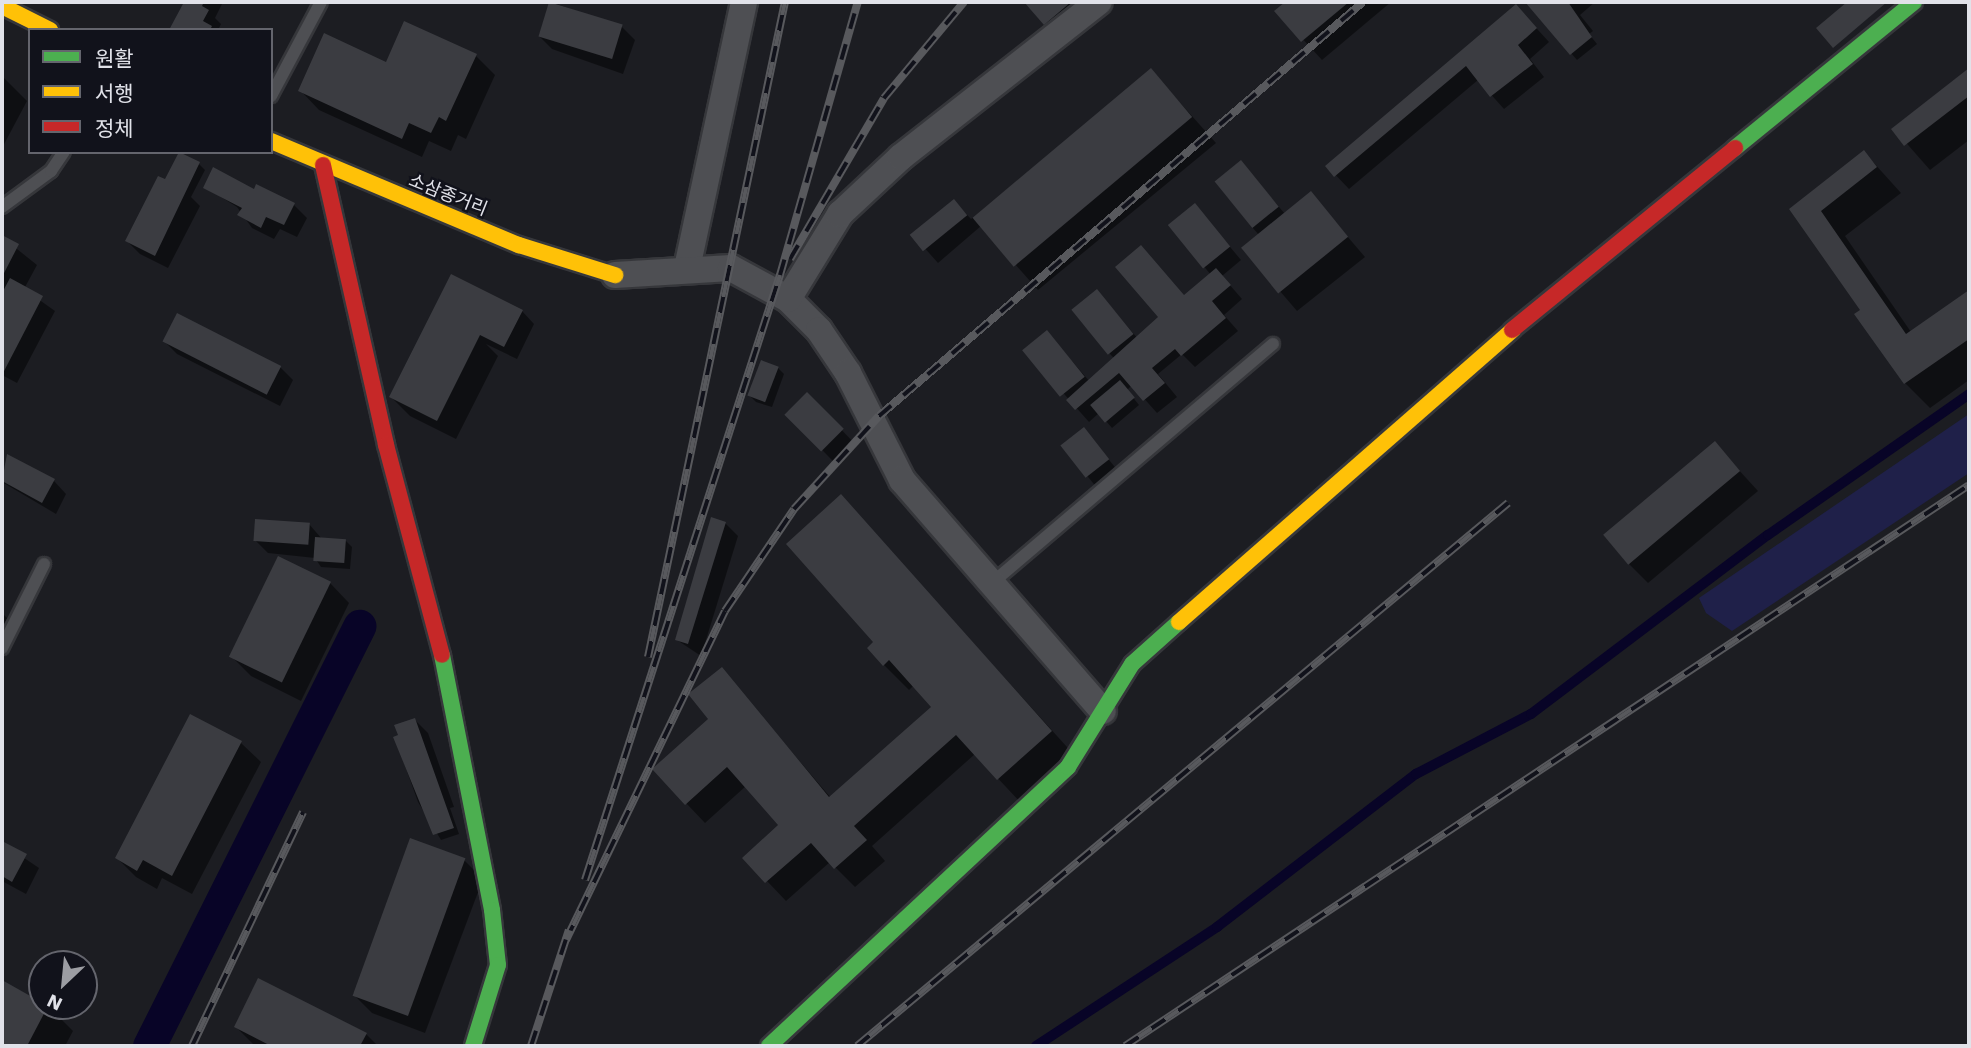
<!DOCTYPE html>
<meta charset="utf-8">
<style>
body{margin:0}
#map{position:relative;width:1971px;height:1048px;overflow:hidden;background:#1c1d22;font-family:"Work Sans","Noto Sans KR",sans-serif}
div>[style]{position:absolute}
.green>*{inset:0;background:#1f2049}
.shadow>*{inset:0;background:#0007;transform-origin:0 0}
.stream>*{height:10px;margin:-5px;padding:0 5px;transform-origin:5px;border-radius:5px;background:#080427}
.canal>*{height:33px;margin:-16.5px;padding:0 16.5px;transform-origin:16.5px;border-radius:16.5px;background:#080427}
.building>*{inset:0;background:#3b3c41;transform-origin:0 0}
.roads{filter:drop-shadow(2px 0 #36373b) drop-shadow(-2px 0 #36373b) drop-shadow(0 2px #36373b) drop-shadow(0 -2px #36373b)}
.lane>*{height:12px;margin:-6px;padding:0 6px;transform-origin:6px;border-radius:6px;background:#4e4f53}
.street>*{height:26px;margin:-13px;padding:0 13px;transform-origin:13px;border-radius:13px;background:#4e4f53}
.fast>*{height:16px;margin:-8px;padding:0 8px;transform-origin:8px;border-radius:8px;background:#4caf50}
.slow>*{height:16px;margin:-8px;padding:0 8px;transform-origin:8px;border-radius:8px;background:#ffc107}
.jam>*{height:16px;margin:-8px;padding:0 8px;transform-origin:8px;border-radius:8px;background:#c62828}
.rail>*{height:8px;margin-top:-4px;transform-origin:0;background:repeating-linear-gradient(90deg,#11121b 0 16px,#58595d 0 32px);box-sizing:border-box;border-block:2px solid #58595d}
span{translate:-50% -50%;white-space:nowrap;text-align:center;line-height:1.15;-webkit-text-stroke:5px #11121b;paint-order:stroke}
.street-label{font-size:18px;color:#e1e2e9}
.frame{position:absolute;inset:0;border:4px solid #e1e2e9;pointer-events:none}
.legend{position:absolute;left:28px;top:28px;width:245px;height:126px;box-sizing:border-box;background:#11121b;border:2px solid #64656d;margin:0;padding:9px 12px;list-style:none;font-size:21px;color:#e1e2e9}
.legend li{display:flex;align-items:center;gap:14px;height:35px}
.legend b{width:35px;border:2px solid #64656d}
.north{position:absolute;left:28px;top:950px;width:70px;height:70px;box-sizing:border-box;background:#11121b;border:2px solid #64656d;border-radius:50%;rotate:206deg;font-size:19px;font-weight:700;line-height:28px;text-align:center;color:#e1e2e9}
.north::after{content:'';display:block;margin:auto;width:24px;height:32px;background:#9c9da3;clip-path:polygon(50% 0,100% 100%,50% 72%,0 100%)}
</style>
<div id="map">
<div class="green">
<i style="clip-path:polygon(1969px 414px,1969px 473px,1732px 631px,1706px 613px,1699px 598px)"></i>
</div>
<div class="shadow">
<i style="clip-path:polygon(179px 2px,223px 2px,215px 18px,221px 24px,218px 30px,171px 30px,185px 5px)"></i>
<i style="clip-path:polygon(551px 2px,622px 27px,635px 40px,623px 74px,552px 49px,539px 36px)"></i>
<i style="clip-path:polygon(1027px 2px,1113px 2px,1064px 43px)"></i>
<i style="clip-path:polygon(1288px 2px,1391px 2px,1322px 60px,1277px 11px)"></i>
<i style="clip-path:polygon(1527px 2px,1595px 2px,1580px 15px,1593px 31px,1589px 34px,1597px 44px,1577px 60px)"></i>
<i style="clip-path:polygon(1528px 19px,1549px 42px,1530px 59px,1544px 77px,1504px 109px,1478px 80px,1349px 189px,1327px 166px)"></i>
<i style="clip-path:polygon(476px 56px,495px 75px,466px 139px,458px 135px,451px 151px,429px 141px,422px 157px,319px 110px,300px 90px,386px 64px)"></i>
<i style="clip-path:polygon(1151px 70px,1216px 143px,1038px 290px,981px 226px,938px 263px,913px 235px,954px 201px,971px 219px)"></i>
<i style="clip-path:polygon(1969px 71px,1969px 140px,1930px 170px,1894px 129px)"></i>
<i style="clip-path:polygon(2px 76px,27px 101px,2px 148px)"></i>
<i style="clip-path:polygon(1864px 152px,1901px 193px,1845px 236px,1911px 332px,1969px 292px,1969px 380px,1930px 408px,1905px 383px,1863px 310px,1791px 209px)"></i>
<i style="clip-path:polygon(1241px 162px,1285px 214px,1311px 194px,1365px 257px,1297px 311px,1243px 248px,1259px 235px,1252px 227px)"></i>
<i style="clip-path:polygon(199px 164px,205px 170px,191px 197px,200px 206px,168px 268px,140px 254px,127px 241px,166px 182px)"></i>
<i style="clip-path:polygon(242px 185px,294px 205px,307px 218px,297px 237px,280px 229px,274px 239px,252px 228px,237px 207px,205px 187px)"></i>
<i style="clip-path:polygon(1195px 205px,1241px 260px,1222px 276px,1242px 299px,1224px 315px,1238px 331px,1195px 367px,1182px 354px,1158px 374px,1177px 397px,1157px 413px,1132px 385px,1127px 390px,1139px 405px,1112px 428px,1099px 413px,1089px 422px,1025px 350px,1047px 332px,1090px 382px,1116px 360px,1110px 354px,1097px 291px,1139px 340px,1161px 317px,1141px 247px,1185px 297px,1211px 275px,1170px 225px)"></i>
<i style="clip-path:polygon(2px 237px,37px 265px,24px 289px,55px 311px,17px 383px,2px 375px)"></i>
<i style="clip-path:polygon(451px 276px,522px 311px,534px 324px,517px 359px,486px 344px,498px 356px,456px 439px,410px 416px,391px 397px)"></i>
<i style="clip-path:polygon(164px 341px,280px 367px,293px 380px,280px 406px,177px 354px)"></i>
<i style="clip-path:polygon(778px 368px,784px 374px,772px 407px,756px 402px,750px 396px)"></i>
<i style="left:807px;top:394px;width:69px;height:28px;rotate:46deg"></i>
<i style="left:1084px;top:429px;width:57px;height:27px;rotate:51deg"></i>
<i style="clip-path:polygon(1715px 444px,1758px 491px,1648px 583px,1629px 564px)"></i>
<i style="clip-path:polygon(8px 456px,54px 481px,66px 494px,56px 514px,2px 482px)"></i>
<i style="clip-path:polygon(841px 497px,1076px 757px,1022px 804px,975px 754px,872px 846px,885px 861px,855px 887px,830px 862px,786px 901px,745px 858px,781px 825px,746px 786px,705px 823px,686px 803px,722px 670px,831px 798px,941px 715px,914px 685px,909px 690px,884px 665px)"></i>
<i style="clip-path:polygon(725px 523px,738px 536px,701px 656px,677px 640px)"></i>
<i style="clip-path:polygon(309px 524px,322px 539px,346px 541px,352px 547px,350px 569px,321px 567px,315px 558px,268px 553px,255px 540px)"></i>
<i style="clip-path:polygon(330px 583px,349px 603px,301px 701px,251px 676px,232px 657px)"></i>
<i style="clip-path:polygon(2px 613px,7px 618px,2px 628px)"></i>
<i style="clip-path:polygon(191px 716px,241px 743px,261px 762px,192px 894px,162px 878px,157px 889px,136px 877px,117px 858px)"></i>
<i style="clip-path:polygon(415px 720px,428px 733px,454px 807px,450px 808px,459px 834px,441px 840px,418px 802px,395px 738px)"></i>
<i style="clip-path:polygon(2px 843px,39px 868px,26px 894px,2px 881px)"></i>
<i style="clip-path:polygon(464px 860px,483px 879px,425px 1033px,372px 1013px,353px 994px)"></i>
<i style="clip-path:polygon(2px 982px,48px 1006px,73px 1031px,65px 1046px,2px 1046px)"></i>
<i style="clip-path:polygon(236px 1027px,366px 1034px,378px 1046px,255px 1046px)"></i>
</div>
<div class="stream">
<i style="left:1036px;top:1046px;width:217px;rotate:-33.3deg"></i>
<i style="left:1217px;top:927px;width:251px;rotate:-37.6deg"></i>
<i style="left:1416px;top:774px;width:130px;rotate:-27.6deg"></i>
<i style="left:1531px;top:714px;width:297px;rotate:-37.1deg"></i>
<i style="left:1768px;top:535px;width:246px;rotate:-35deg"></i>
</div>
<div class="canal">
<i style="left:149px;top:1046px;width:470px;rotate:-63.4deg"></i>
</div>
<div class="building">
<i style="clip-path:polygon(184px 2px,204px 2px,202px 6px,209px 10px,203px 21px,212px 26px,210px 30px,169px 30px)"></i>
<i style="left:549px;top:2px;width:77px;height:36px;rotate:17deg"></i>
<i style="clip-path:polygon(1024px 2px,1071px 2px,1044px 25px)"></i>
<i style="clip-path:polygon(1285px 2px,1349px 2px,1301px 42px,1274px 11px)"></i>
<i style="clip-path:polygon(1525px 2px,1568px 2px,1592px 37px,1570px 55px)"></i>
<i style="clip-path:polygon(1847px 2px,1887px 2px,1833px 48px,1816px 28px)"></i>
<i style="clip-path:polygon(1516px 4px,1537px 28px,1518px 45px,1533px 64px,1490px 97px,1466px 66px,1334px 177px,1325px 166px)"></i>
<i style="clip-path:polygon(404px 21px,477px 54px,446px 121px,439px 117px,431px 133px,409px 123px,402px 139px,298px 91px,324px 33px,386px 62px)"></i>
<i style="left:1151px;top:68px;width:64px;height:233px;rotate:50deg"></i>
<i style="clip-path:polygon(1969px 68px,1969px 96px,1904px 146px,1891px 129px)"></i>
<i style="clip-path:polygon(1864px 150px,1877px 167px,1821px 211px,1906px 334px,1969px 290px,1969px 339px,1904px 384px,1854px 314px,1860px 310px,1789px 209px)"></i>
<i style="clip-path:polygon(179px 152px,200px 162px,155px 256px,125px 241px,158px 176px,165px 179px)"></i>
<i style="left:1241px;top:160px;width:60px;height:34px;rotate:51deg"></i>
<i style="clip-path:polygon(213px 167px,254px 189px,256px 184px,295px 203px,284px 225px,266px 217px,261px 228px,237px 215px,242px 208px,203px 188px)"></i>
<i style="left:1311px;top:191px;width:59px;height:90px;rotate:51deg"></i>
<i style="left:954px;top:199px;width:21px;height:57px;rotate:51deg"></i>
<i style="left:1195px;top:203px;width:56px;height:35px;rotate:51deg"></i>
<i style="clip-path:polygon(2px 235px,19px 244px,2px 277px)"></i>
<i style="clip-path:polygon(1141px 245px,1184px 295px,1216px 268px,1231px 285px,1212px 301px,1226px 318px,1181px 356px,1175px 349px,1152px 368px,1165px 383px,1143px 401px,1119px 373px,1075px 410px,1066px 400px,1158px 317px,1115px 267px)"></i>
<i style="clip-path:polygon(451px 274px,523px 310px,504px 347px,480px 335px,437px 421px,389px 397px)"></i>
<i style="clip-path:polygon(10px 278px,43px 296px,2px 375px,2px 293px)"></i>
<i style="left:1097px;top:289px;width:58px;height:33px;rotate:51deg"></i>
<i style="left:177px;top:313px;width:117px;height:32px;rotate:27deg"></i>
<i style="left:1047px;top:330px;width:60px;height:32px;rotate:51deg"></i>
<i style="left:761px;top:360px;width:19px;height:38px;rotate:21deg"></i>
<i style="left:1120px;top:380px;width:23px;height:39px;rotate:50deg"></i>
<i style="left:807px;top:392px;width:52px;height:32px;rotate:45deg"></i>
<i style="left:1084px;top:427px;width:41px;height:30px;rotate:52deg"></i>
<i style="left:1715px;top:441px;width:39px;height:146px;rotate:50deg"></i>
<i style="clip-path:polygon(7px 454px,55px 479px,42px 503px,2px 481px)"></i>
<i style="clip-path:polygon(841px 494px,1052px 731px,997px 780px,956px 735px,854px 826px,867px 840px,834px 869px,811px 843px,765px 883px,742px 858px,778px 825px,727px 767px,685px 805px,652px 769px,708px 719px,688px 694px,722px 667px,829px 797px,931px 707px,889px 660px,883px 666px,867px 648px,873px 642px,786px 544px)"></i>
<i style="clip-path:polygon(711px 517px,726px 522px,688px 644px,675px 640px)"></i>
<i style="left:255px;top:519px;width:55px;height:22px;rotate:4deg"></i>
<i style="left:315px;top:537px;width:31px;height:24px;rotate:4deg"></i>
<i style="left:278px;top:556px;width:59px;height:112px;rotate:26deg"></i>
<i style="clip-path:polygon(190px 714px,242px 741px,172px 876px,143px 860px,137px 871px,115px 858px)"></i>
<i style="clip-path:polygon(415px 718px,454px 828px,433px 835px,393px 737px,398px 735px,394px 725px)"></i>
<i style="left:410px;top:838px;width:59px;height:168px;rotate:20deg"></i>
<i style="clip-path:polygon(2px 841px,27px 854px,12px 882px,2px 876px)"></i>
<i style="clip-path:polygon(258px 978px,367px 1033px,360px 1046px,271px 1046px,234px 1027px)"></i>
<i style="clip-path:polygon(2px 980px,48px 1006px,27px 1046px,2px 1046px)"></i>
</div>
<div class="roads">
<div class="lane">
<i style="left:271px;top:96px;width:106px;rotate:-62deg"></i>
<i style="left:2px;top:207px;width:61px;rotate:-36.3deg"></i>
<i style="left:51px;top:171px;width:23px;rotate:-56deg"></i>
<i style="left:992px;top:583px;width:369px;rotate:-40.4deg"></i>
<i style="left:2px;top:648px;width:94px;rotate:-63.4deg"></i>
</div>
<div class="street">
<i style="left:687px;top:268px;width:272px;rotate:-77.9deg"></i>
<i style="left:615px;top:275px;width:116px;rotate:-3.5deg"></i>
<i style="left:731px;top:268px;width:65px;rotate:28.5deg"></i>
<i style="left:788px;top:299px;width:44px;rotate:45deg"></i>
<i style="left:819px;top:330px;width:52px;rotate:56deg"></i>
<i style="left:848px;top:373px;width:120px;rotate:63.2deg"></i>
<i style="left:902px;top:480px;width:306px;rotate:49deg"></i>
<i style="left:788px;top:299px;width:100px;rotate:-58.5deg"></i>
<i style="left:840px;top:214px;width:83px;rotate:-43.1deg"></i>
<i style="left:901px;top:157px;width:251px;rotate:-38.1deg"></i>
</div>
<div class="fast">
<i style="left:1735px;top:148px;width:231px;rotate:-39.2deg"></i>
<i style="left:442px;top:655px;width:260px;rotate:78.9deg"></i>
<i style="left:492px;top:910px;width:55px;rotate:83.8deg"></i>
<i style="left:498px;top:965px;width:85px;rotate:107.2deg"></i>
<i style="left:769px;top:1046px;width:409px;rotate:-43deg"></i>
<i style="left:1068px;top:767px;width:121px;rotate:-58.1deg"></i>
<i style="left:1132px;top:664px;width:63px;rotate:-41.8deg"></i>
</div>
<div class="slow">
<i style="left:2px;top:6px;width:54px;rotate:26.6deg"></i>
<i style="left:271px;top:141px;width:269px;rotate:22.8deg"></i>
<i style="left:519px;top:245px;width:101px;rotate:17.4deg"></i>
<i style="left:1179px;top:622px;width:443px;rotate:-41.2deg"></i>
</div>
<div class="jam">
<i style="left:323px;top:165px;width:287px;rotate:77.3deg"></i>
<i style="left:386px;top:445px;width:217px;rotate:75.1deg"></i>
<i style="left:1512px;top:330px;width:288px;rotate:-39.2deg"></i>
</div>
</div>
<div class="rail">
<i style="left:790px;top:259px;width:186px;rotate:-59.7deg"></i>
<i style="left:884px;top:98px;width:125px;rotate:-50.2deg"></i>
<i style="left:648px;top:657px;width:669px;rotate:-78.19deg"></i>
<i style="left:585px;top:880px;width:636px;rotate:-72.14deg"></i>
<i style="left:780px;top:275px;width:284px;rotate:-74.1deg"></i>
<i style="left:566px;top:940px;width:365px;rotate:-64.2deg"></i>
<i style="left:725px;top:611px;width:123px;rotate:-55.9deg"></i>
<i style="left:794px;top:509px;width:126px;rotate:-47.6deg"></i>
<i style="left:879px;top:416px;width:637px;rotate:-40.54deg"></i>
<i style="left:192px;top:1046px;width:259px;rotate:-64.6deg"></i>
<i style="left:531px;top:1046px;width:122px;rotate:-71.9deg"></i>
<i style="left:857px;top:1046px;width:848px;rotate:-39.83deg"></i>
<i style="left:1125px;top:1046px;width:1013px;rotate:-33.61deg"></i>
</div>
<div class="street-label">
<span style="left:448px;top:195px;rotate:22deg">소삼종거리</span>
</div>
<div class="frame"></div>
<ul class="legend">
<li><b style="height:9px;background:#4caf50"></b>원활</li>
<li><b style="height:9px;background:#ffc107"></b>서행</li>
<li><b style="height:9px;background:#c62828"></b>정체</li>
</ul>
<div class="north">N</div>
</div>
